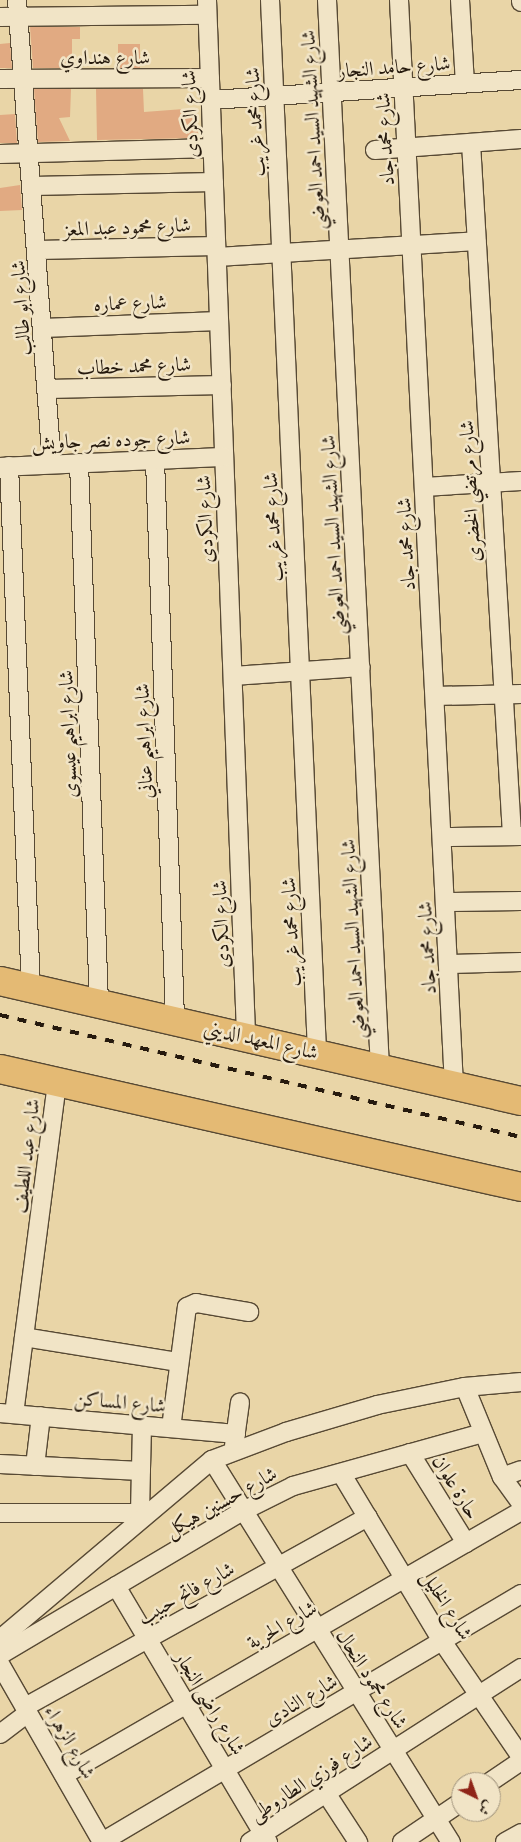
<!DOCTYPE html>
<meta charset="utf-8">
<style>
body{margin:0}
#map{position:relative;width:521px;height:1842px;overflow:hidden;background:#e9d5a7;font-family:"IM FELL Great Primer",Amiri,serif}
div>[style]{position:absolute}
.building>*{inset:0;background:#e1aa82;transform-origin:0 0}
.roads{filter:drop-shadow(1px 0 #574934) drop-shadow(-1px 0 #574934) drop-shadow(0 1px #574934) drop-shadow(0 -1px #574934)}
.street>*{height:18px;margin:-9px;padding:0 9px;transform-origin:9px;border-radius:9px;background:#f1e4c6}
.primary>*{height:28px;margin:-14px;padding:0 14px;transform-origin:14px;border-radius:14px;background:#e4ba74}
.rail>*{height:4px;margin-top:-2px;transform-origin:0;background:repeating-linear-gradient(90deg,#261a0e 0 9px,transparent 0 18px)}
span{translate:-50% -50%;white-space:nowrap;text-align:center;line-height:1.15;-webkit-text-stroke:5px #f1e4c6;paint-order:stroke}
.street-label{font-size:20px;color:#261a0e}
.north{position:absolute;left:451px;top:1772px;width:50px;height:50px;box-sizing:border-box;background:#f1e4c6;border:1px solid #a0937c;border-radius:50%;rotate:138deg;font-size:14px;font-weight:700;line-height:20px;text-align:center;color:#261a0e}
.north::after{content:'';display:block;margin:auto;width:18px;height:22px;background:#8f2418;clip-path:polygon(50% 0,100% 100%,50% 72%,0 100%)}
</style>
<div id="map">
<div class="building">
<i style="clip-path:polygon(30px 27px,80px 27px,80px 39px,72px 39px,72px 68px,33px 68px)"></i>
<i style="clip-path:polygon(10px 43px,12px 68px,0 68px,0 44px)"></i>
<i style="left:118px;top:44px;width:22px;height:24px"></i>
<i style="clip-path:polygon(34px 89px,71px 89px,70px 117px,59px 118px,70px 141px,38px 142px)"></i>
<i style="clip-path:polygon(96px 89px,143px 89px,144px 112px,197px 108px,198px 138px,97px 140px)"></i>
<i style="clip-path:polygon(15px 114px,17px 143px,0 143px,0 115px)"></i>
<i style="clip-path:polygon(20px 185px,22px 210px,0 211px,0 188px)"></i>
</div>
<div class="roads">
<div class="street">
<i style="left:17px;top:0;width:464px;rotate:85.7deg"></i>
<i style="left:207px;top:0;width:1037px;rotate:87.84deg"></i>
<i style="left:270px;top:0;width:1053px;rotate:87.44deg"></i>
<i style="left:327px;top:0;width:1068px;rotate:87.16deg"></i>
<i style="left:399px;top:0;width:1086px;rotate:87.1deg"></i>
<i style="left:460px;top:0;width:83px;rotate:86.6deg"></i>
<i style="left:521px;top:0;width:2px;rotate:90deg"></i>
<i style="left:0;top:17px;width:207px;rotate:-0.6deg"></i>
<i style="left:0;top:79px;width:210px;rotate:-0.3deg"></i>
<i style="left:211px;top:100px;width:311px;rotate:-3.7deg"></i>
<i style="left:471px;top:143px;width:694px;rotate:86.61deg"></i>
<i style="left:375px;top:150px;width:146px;rotate:-4.3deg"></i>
<i style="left:0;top:154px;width:212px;rotate:-1.6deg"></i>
<i style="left:33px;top:186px;width:181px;rotate:-1.3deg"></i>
<i style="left:38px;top:250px;width:178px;rotate:-1.3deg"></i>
<i style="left:217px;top:257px;width:260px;rotate:-3.5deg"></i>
<i style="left:43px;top:328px;width:176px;rotate:-2.3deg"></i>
<i style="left:48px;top:389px;width:174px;rotate:-1.3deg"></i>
<i style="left:155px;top:460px;width:560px;rotate:87.95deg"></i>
<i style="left:79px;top:463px;width:540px;rotate:87.88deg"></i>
<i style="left:9px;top:466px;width:522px;rotate:87.59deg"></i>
<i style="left:0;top:467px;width:224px;rotate:-2.6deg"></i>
<i style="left:424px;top:487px;width:97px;rotate:-3.5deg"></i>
<i style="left:233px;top:676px;width:128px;rotate:-4deg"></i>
<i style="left:435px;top:696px;width:86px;rotate:-1.3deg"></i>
<i style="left:443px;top:837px;width:78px;rotate:-0.7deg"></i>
<i style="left:446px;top:902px;width:75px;rotate:-0.8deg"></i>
<i style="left:449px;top:964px;width:72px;rotate:-1.6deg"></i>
<i style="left:24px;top:1337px;width:157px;rotate:9.2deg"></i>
<i style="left:465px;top:1387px;width:97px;rotate:67.7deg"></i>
<i style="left:502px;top:1477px;width:32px;rotate:54deg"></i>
<i style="left:0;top:1413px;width:237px;rotate:5.1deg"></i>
<i style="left:14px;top:1414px;width:335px;rotate:-82.6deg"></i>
<i style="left:171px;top:1428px;width:122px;rotate:-82.5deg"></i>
<i style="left:187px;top:1307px;width:10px;rotate:-24deg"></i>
<i style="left:196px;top:1303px;width:54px;rotate:9.6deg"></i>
<i style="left:234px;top:1446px;width:44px;rotate:-82.2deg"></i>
<i style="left:410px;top:1453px;width:106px;rotate:58.1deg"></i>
<i style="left:212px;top:1460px;width:451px;rotate:58deg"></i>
<i style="left:0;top:1464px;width:141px;rotate:2.8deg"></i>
<i style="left:35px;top:1466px;width:50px;rotate:-83.2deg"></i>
<i style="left:341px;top:1473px;width:196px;rotate:59deg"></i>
<i style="left:442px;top:1641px;width:140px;rotate:55.7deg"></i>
<i style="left:502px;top:1477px;width:20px;rotate:-20deg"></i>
<i style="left:0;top:1513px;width:148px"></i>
<i style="left:140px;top:1513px;width:87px;rotate:-88.7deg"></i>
<i style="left:116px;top:1586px;width:298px;rotate:59.3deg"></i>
<i style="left:0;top:1639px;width:277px;rotate:-40.2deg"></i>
<i style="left:212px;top:1460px;width:79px;rotate:-20.7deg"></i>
<i style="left:286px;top:1432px;width:95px;rotate:-16.5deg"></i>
<i style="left:377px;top:1405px;width:90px;rotate:-11.6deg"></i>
<i style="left:465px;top:1387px;width:56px;rotate:-5.1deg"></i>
<i style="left:0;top:1655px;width:282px;rotate:-30.7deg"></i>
<i style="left:243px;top:1511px;width:56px;rotate:-26.6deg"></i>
<i style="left:293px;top:1486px;width:197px;rotate:-15.6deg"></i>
<i style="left:0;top:1664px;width:205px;rotate:60.2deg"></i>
<i style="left:25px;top:1707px;width:392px;rotate:-29deg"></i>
<i style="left:0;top:1734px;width:35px;rotate:-37deg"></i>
<i style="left:64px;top:1775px;width:528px;rotate:-30.01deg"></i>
<i style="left:490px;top:1782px;width:37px;rotate:-34deg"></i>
<i style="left:326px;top:1793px;width:59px;rotate:56.9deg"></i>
<i style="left:102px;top:1842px;width:487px;rotate:-30.6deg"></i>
<i style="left:250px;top:1842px;width:322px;rotate:-32.7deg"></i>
<i style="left:402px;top:1842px;width:71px;rotate:-34.1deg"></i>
<i style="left:505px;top:1842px;width:18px;rotate:-29deg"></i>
</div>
<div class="primary">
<i style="left:0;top:981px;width:535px;rotate:12.97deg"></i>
<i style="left:0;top:1069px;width:534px;rotate:12.76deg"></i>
</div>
</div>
<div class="rail">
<i style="left:0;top:1015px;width:535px;rotate:13.18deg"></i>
</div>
<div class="street-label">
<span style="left:105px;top:57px">شارع هنداوي</span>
<span style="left:394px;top:67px;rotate:-4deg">شارع حامد النجار</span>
<span style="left:190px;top:114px;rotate:-92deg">شارع الكردى</span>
<span style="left:255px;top:122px;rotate:-93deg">شارع محمد غريب</span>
<span style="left:313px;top:130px;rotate:-93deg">شارع الشهيد السيد احمد العوضي</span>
<span style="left:385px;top:139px;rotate:-93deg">شارع محمد جاد</span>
<span style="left:127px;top:227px;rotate:-2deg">شارع محمود عبد المعز</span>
<span style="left:130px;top:303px;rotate:-2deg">شارع عماره</span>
<span style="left:21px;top:308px;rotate:-94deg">شارع ابو طالب</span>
<span style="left:134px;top:366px;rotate:-2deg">شارع محمد خطاب</span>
<span style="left:111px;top:440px;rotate:-2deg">شارع جوده نصر جاويش</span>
<span style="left:470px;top:491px;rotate:-93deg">شارع مرتضي الخضرى</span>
<span style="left:205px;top:519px;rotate:-92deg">شارع الكردى</span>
<span style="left:273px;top:527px;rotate:-93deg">شارع محمد غريب</span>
<span style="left:333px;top:535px;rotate:-93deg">شارع الشهيد السيد احمد العوضي</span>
<span style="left:406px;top:544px;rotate:-93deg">شارع محمد جاد</span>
<span style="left:68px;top:734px;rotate:-92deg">شارع ابراهيم عيسوى</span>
<span style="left:144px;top:741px;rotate:-92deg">شارع ابراهيم عناني</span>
<span style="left:221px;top:924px;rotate:-92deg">شارع الكردى</span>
<span style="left:291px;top:932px;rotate:-93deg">شارع محمد غريب</span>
<span style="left:353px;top:939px;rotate:-93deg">شارع الشهيد السيد احمد العوضي</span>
<span style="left:427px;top:948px;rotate:-93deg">شارع محمد جاد</span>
<span style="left:261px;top:1040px;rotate:13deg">شارع المعهد الديني</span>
<span style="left:26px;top:1156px;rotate:-83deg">شارع عبد اللطيف</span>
<span style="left:120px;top:1402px;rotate:5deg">شارع المساكن</span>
<span style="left:456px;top:1487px;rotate:58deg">حارة علوان</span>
<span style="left:221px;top:1502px;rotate:-29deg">شارع حسنين هيكل</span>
<span style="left:186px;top:1593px;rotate:-29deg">شارع فاتح حبيب</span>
<span style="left:447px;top:1605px;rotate:58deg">شارع الخليل</span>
<span style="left:282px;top:1625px;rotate:-30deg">شارع الحرية</span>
<span style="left:372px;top:1679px;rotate:57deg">شارع محمود النحال</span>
<span style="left:301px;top:1700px;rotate:-31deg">شارع النادى</span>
<span style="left:210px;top:1703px;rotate:59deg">شارع راضى النجار</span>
<span style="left:70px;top:1742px;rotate:60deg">شارع الزهراء</span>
<span style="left:311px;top:1778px;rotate:-33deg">شارع فوزي الطاروطى</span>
</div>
<div class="north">ش</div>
</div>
